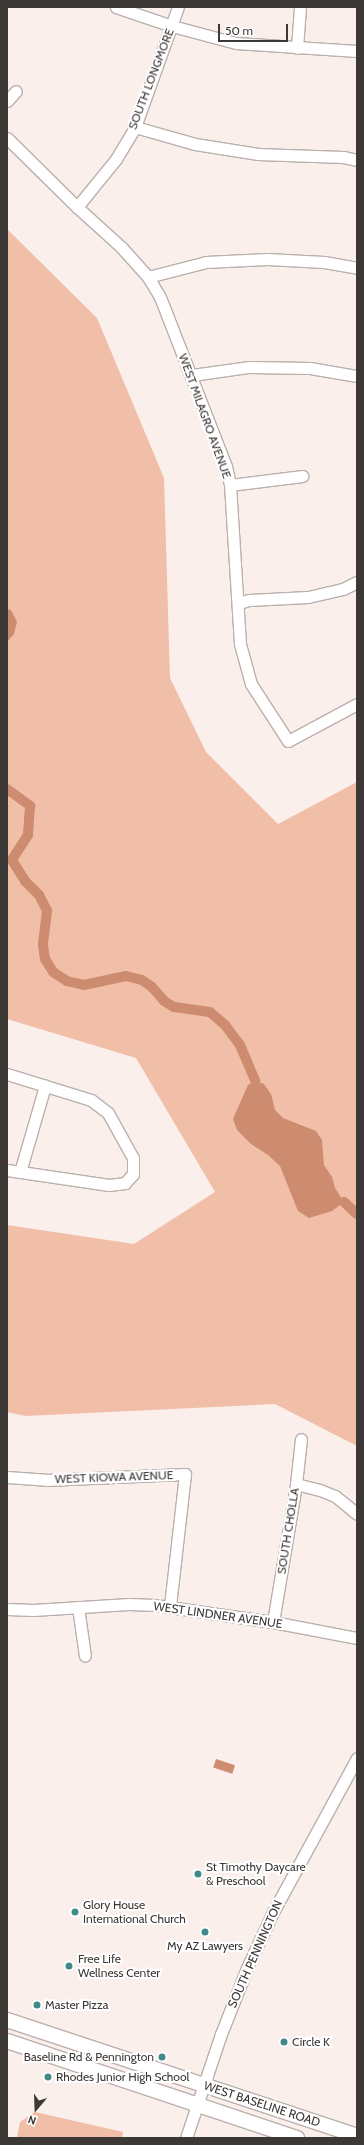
<!DOCTYPE html>
<style>
body{margin:0}
#map{position:relative;width:364px;height:2145px;overflow:hidden;background:#faefeb;font-family:Cabin,sans-serif}
div>[style]{position:absolute}
.green>*{inset:0;background:#f1bea8}
.water>*{inset:0;background:#cd8c6f;transform-origin:0 0}
.canal>*{height:10px;margin:-5px;padding:0 5px;transform-origin:5px;border-radius:5px;background:#cd8c6f}
.roads{filter:drop-shadow(1px 0 #bab0ac) drop-shadow(-1px 0 #bab0ac) drop-shadow(0 1px #bab0ac) drop-shadow(0 -1px #bab0ac)}
.minor>*{height:11px;margin:-5.5px;padding:0 5.5px;transform-origin:5.5px;border-radius:5.5px;background:#fff}
.major>*{height:14px;margin:-7px;padding:0 7px;transform-origin:7px;border-radius:7px;background:#fff}
.dots>*{width:11px;height:11px;translate:-50% -50%;box-sizing:border-box;border:2px solid #fff;border-radius:50%}
span{translate:-50% -50%;white-space:nowrap;text-align:center;line-height:1.15;-webkit-text-stroke:4px #fff;paint-order:stroke}
.street-label{font-size:12px;color:#3c3836}
.poi-label{font-size:12px;color:#3c3836}
.left{translate:0 -50%;text-align:left}
.right{translate:-100% -50%;text-align:right}
.frame{position:absolute;inset:0;border:8px solid #3c3836;pointer-events:none}
.north{position:absolute;left:16px;top:2089px;width:40px;height:40px;-webkit-text-stroke:3px #fff;paint-order:stroke;rotate:199deg;font-size:11px;font-weight:700;line-height:16px;text-align:center;color:#3c3836}
.north::after{content:'';display:block;margin:auto;width:14px;height:18px;background:#3c3836;clip-path:polygon(50% 0,100% 100%,50% 72%,0 100%)}
.scale{position:absolute;left:218px;top:24px;width:70px;height:18px;box-sizing:border-box;border:2px solid #3c3836;border-top:0;padding-left:5px;font-size:12px;line-height:14px;white-space:nowrap;color:#3c3836;-webkit-text-stroke:3px #fff;paint-order:stroke}
</style>
<div id="map">
<div class="green">
<i style="clip-path:polygon(7px 229px,97px 318px,164px 478px,170px 678px,206px 752px,278px 824px,357px 782px,357px 1446px,275px 1404px,25px 1416px,7px 1412px,7px 1225px,134px 1244px,215px 1192px,136px 1058px,7px 1019px)"></i>
<i style="clip-path:polygon(35px 2112px,123px 2132px,122px 2138px,17px 2138px,20px 2122px)"></i>
</div>
<div class="water">
<i style="clip-path:polygon(7px 609px,11px 610px,17px 622px,14px 634px,7px 642px)"></i>
<i style="clip-path:polygon(255px 1081px,264px 1084px,271px 1094px,275px 1110px,283px 1118px,316px 1131px,322px 1140px,324px 1165px,332px 1177px,335px 1188px,344px 1202px,332px 1211px,309px 1218px,298px 1211px,280px 1166px,268px 1155px,251px 1144px,237px 1130px,233px 1119px,248px 1085px)"></i>
<i style="left:216px;top:1759px;width:20px;height:9px;rotate:18deg"></i>
</div>
<div class="canal">
<i style="left:7px;top:789px;width:29px;rotate:36deg"></i>
<i style="left:30px;top:806px;width:29px;rotate:94deg"></i>
<i style="left:28px;top:835px;width:30px;rotate:123deg"></i>
<i style="left:12px;top:860px;width:25px;rotate:58deg"></i>
<i style="left:25px;top:881px;width:20px;rotate:45deg"></i>
<i style="left:39px;top:895px;width:18px;rotate:63deg"></i>
<i style="left:47px;top:911px;width:34px;rotate:97deg"></i>
<i style="left:43px;top:945px;width:14px;rotate:82deg"></i>
<i style="left:45px;top:959px;width:15px;rotate:58deg"></i>
<i style="left:53px;top:972px;width:17px;rotate:33deg"></i>
<i style="left:67px;top:981px;width:17px;rotate:13deg"></i>
<i style="left:84px;top:985px;width:43px;rotate:-12.1deg"></i>
<i style="left:126px;top:976px;width:16px;rotate:14deg"></i>
<i style="left:142px;top:980px;width:12px;rotate:35deg"></i>
<i style="left:152px;top:987px;width:18px;rotate:49deg"></i>
<i style="left:164px;top:1001px;width:12px;rotate:31deg"></i>
<i style="left:174px;top:1007px;width:36px;rotate:8deg"></i>
<i style="left:210px;top:1012px;width:20px;rotate:41deg"></i>
<i style="left:225px;top:1025px;width:25px;rotate:53deg"></i>
<i style="left:240px;top:1045px;width:39px;rotate:67deg"></i>
<i style="left:344px;top:1202px;width:18px;rotate:43deg"></i>
</div>
<div class="roads">
<div class="minor">
<i style="left:116px;top:7px;width:59px;rotate:18.7deg"></i>
<i style="left:172px;top:26px;width:66px;rotate:14.9deg"></i>
<i style="left:236px;top:43px;width:121px;rotate:3.8deg"></i>
<i style="left:297px;top:48px;width:41px;rotate:-85.8deg"></i>
<i style="left:7px;top:101px;width:13px;rotate:-48deg"></i>
<i style="left:135px;top:127px;width:62px;rotate:15.8deg"></i>
<i style="left:195px;top:144px;width:64px;rotate:9deg"></i>
<i style="left:258px;top:154px;width:85px;rotate:2deg"></i>
<i style="left:343px;top:157px;width:14px;rotate:12deg"></i>
<i style="left:7px;top:138px;width:98px;rotate:44.6deg"></i>
<i style="left:77px;top:207px;width:61px;rotate:42.3deg"></i>
<i style="left:122px;top:248px;width:39px;rotate:48deg"></i>
<i style="left:148px;top:277px;width:23px;rotate:59deg"></i>
<i style="left:160px;top:297px;width:181px;rotate:68.7deg"></i>
<i style="left:226px;top:466px;width:19px;rotate:78deg"></i>
<i style="left:230px;top:485px;width:159px;rotate:86.4deg"></i>
<i style="left:240px;top:644px;width:41px;rotate:74.6deg"></i>
<i style="left:251px;top:684px;width:68px;rotate:57deg"></i>
<i style="left:288px;top:741px;width:78px;rotate:-28.2deg"></i>
<i style="left:77px;top:207px;width:62px;rotate:-50.9deg"></i>
<i style="left:116px;top:159px;width:37px;rotate:-59deg"></i>
<i style="left:135px;top:127px;width:127px;rotate:-70.3deg"></i>
<i style="left:148px;top:277px;width:60px;rotate:-14.5deg"></i>
<i style="left:206px;top:262px;width:61px;rotate:-2.8deg"></i>
<i style="left:267px;top:259px;width:57px;rotate:3deg"></i>
<i style="left:324px;top:262px;width:34px;rotate:10deg"></i>
<i style="left:192px;top:375px;width:58px;rotate:-8deg"></i>
<i style="left:249px;top:367px;width:61px;rotate:0.9deg"></i>
<i style="left:310px;top:368px;width:48px;rotate:9.7deg"></i>
<i style="left:230px;top:485px;width:73px;rotate:-7.1deg"></i>
<i style="left:239px;top:603px;width:10px;rotate:-17deg"></i>
<i style="left:249px;top:600px;width:59px;rotate:-2.9deg"></i>
<i style="left:308px;top:597px;width:36px;rotate:-13deg"></i>
<i style="left:343px;top:589px;width:16px;rotate:-27deg"></i>
<i style="left:7px;top:1074px;width:88px;rotate:17.2deg"></i>
<i style="left:91px;top:1100px;width:21px;rotate:37deg"></i>
<i style="left:108px;top:1113px;width:51px;rotate:60.9deg"></i>
<i style="left:133px;top:1158px;width:16px;rotate:90deg"></i>
<i style="left:133px;top:1174px;width:12px;rotate:132deg"></i>
<i style="left:125px;top:1183px;width:16px;rotate:173deg"></i>
<i style="left:109px;top:1185px;width:103px;rotate:-171.6deg"></i>
<i style="left:20px;top:1172px;width:90px;rotate:-73.8deg"></i>
<i style="left:7px;top:1477px;width:39px;rotate:4deg"></i>
<i style="left:46px;top:1480px;width:139px;rotate:-2.5deg"></i>
<i style="left:185px;top:1474px;width:133px;rotate:96.5deg"></i>
<i style="left:296px;top:1484px;width:25px;rotate:14deg"></i>
<i style="left:320px;top:1490px;width:16px;rotate:22deg"></i>
<i style="left:335px;top:1496px;width:28px;rotate:39deg"></i>
<i style="left:78px;top:1607px;width:49px;rotate:81.9deg"></i>
<i style="left:7px;top:1609px;width:26px;rotate:2deg"></i>
<i style="left:33px;top:1610px;width:96px;rotate:-3.6deg"></i>
<i style="left:129px;top:1604px;width:26px;rotate:2deg"></i>
<i style="left:155px;top:1605px;width:119px;rotate:8.2deg"></i>
<i style="left:273px;top:1622px;width:86px;rotate:10.8deg"></i>
<i style="left:273px;top:1622px;width:140px;rotate:-80.5deg"></i>
<i style="left:296px;top:1484px;width:45px;rotate:-83.7deg"></i>
<i style="left:186px;top:2138px;width:110px;rotate:-71.4deg"></i>
<i style="left:221px;top:2034px;width:71px;rotate:-68.5deg"></i>
<i style="left:247px;top:1968px;width:62px;rotate:-65.1deg"></i>
<i style="left:273px;top:1912px;width:175px;rotate:-61.4deg"></i>
</div>
<div class="major">
<i style="left:7px;top:2020px;width:369px;rotate:18.3deg"></i>
<i style="left:7px;top:2041px;width:306px;rotate:18.5deg"></i>
</div>
</div>
<div class="dots">
<i style="left:198px;top:1874px;background:#428a8a"></i>
<i style="left:75px;top:1912px;background:#428a8a"></i>
<i style="left:205px;top:1932px;background:#428a8a"></i>
<i style="left:69px;top:1966px;background:#428a8a"></i>
<i style="left:37px;top:2005px;background:#428a8a"></i>
<i style="left:284px;top:2042px;background:#428a8a"></i>
<i style="left:162px;top:2057px;background:#428a8a"></i>
<i style="left:48px;top:2077px;background:#428a8a"></i>
</div>
<div class="street-label">
<span style="left:151px;top:79px;rotate:-69deg">SOUTH LONGMORE</span>
<span style="left:205px;top:416px;rotate:70deg">WEST MILAGRO AVENUE</span>
<span style="left:114px;top:1477px;rotate:-2deg">WEST KIOWA AVENUE</span>
<span style="left:288px;top:1531px;rotate:-81deg">SOUTH CHOLLA</span>
<span style="left:218px;top:1615px;rotate:8deg">WEST LINDNER AVENUE</span>
<span style="left:255px;top:1954px;rotate:-66deg">SOUTH PENNINGTON</span>
<span style="left:262px;top:2104px;rotate:18deg">WEST BASELINE ROAD</span>
</div>
<div class="poi-label">
<span class="left" style="left:206px;top:1874px">St Timothy Daycare<br>&amp; Preschool</span>
<span class="left" style="left:83px;top:1912px">Glory House<br>International Church</span>
<span style="left:205px;top:1946px">My AZ Lawyers</span>
<span class="left" style="left:78px;top:1966px">Free Life<br>Wellness Center</span>
<span class="left" style="left:45px;top:2005px">Master Pizza</span>
<span class="left" style="left:292px;top:2042px">Circle K</span>
<span class="right" style="left:154px;top:2057px">Baseline Rd &amp; Pennington</span>
<span class="left" style="left:56px;top:2077px">Rhodes Junior High School</span>
</div>
<div class="frame"></div>
<div class="north">N</div>
<div class="scale">50 m</div>
</div>
